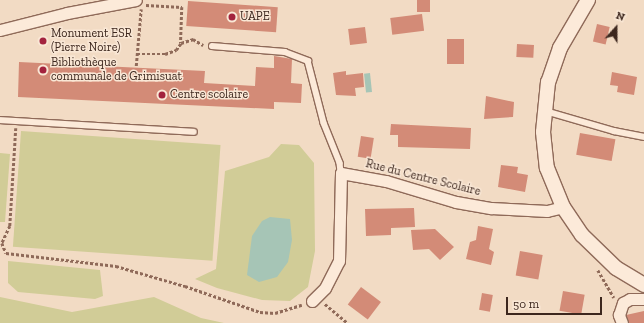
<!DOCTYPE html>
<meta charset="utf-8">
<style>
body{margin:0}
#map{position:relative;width:644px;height:323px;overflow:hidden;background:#f2dbc4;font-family:"Zilla Slab",serif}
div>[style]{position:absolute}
.green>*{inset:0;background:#d1cc97;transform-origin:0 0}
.water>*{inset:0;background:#a6c5b6;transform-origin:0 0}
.building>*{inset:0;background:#d38b77;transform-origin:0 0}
.path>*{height:2.5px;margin-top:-1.25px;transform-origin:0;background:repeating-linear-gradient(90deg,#8f6a59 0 3px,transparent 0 5px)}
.roads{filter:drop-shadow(1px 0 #8f6a59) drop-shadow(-1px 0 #8f6a59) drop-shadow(0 1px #8f6a59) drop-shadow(0 -1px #8f6a59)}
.service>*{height:5.5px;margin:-2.75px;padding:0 2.75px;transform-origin:2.75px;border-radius:2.75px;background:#fcead9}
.minor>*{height:11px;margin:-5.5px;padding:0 5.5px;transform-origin:5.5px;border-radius:5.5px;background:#fcead9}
.tertiary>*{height:14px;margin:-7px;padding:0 7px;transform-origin:7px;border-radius:7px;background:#fcead9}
.dots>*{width:11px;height:11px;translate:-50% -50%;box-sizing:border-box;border:2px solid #f9e7d5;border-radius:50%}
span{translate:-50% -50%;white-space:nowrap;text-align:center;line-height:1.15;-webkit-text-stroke:3px #f9e7d5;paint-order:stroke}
.poi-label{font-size:12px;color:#3d271e}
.left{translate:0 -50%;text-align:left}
.street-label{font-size:12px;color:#3d271e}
.north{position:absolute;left:596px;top:8px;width:40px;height:40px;-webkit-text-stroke:3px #f9e7d5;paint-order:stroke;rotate:21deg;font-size:11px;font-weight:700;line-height:16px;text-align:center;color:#3d271e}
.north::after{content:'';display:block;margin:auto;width:14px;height:18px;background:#3d271e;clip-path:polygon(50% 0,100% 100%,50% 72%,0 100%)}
.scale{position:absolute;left:506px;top:297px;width:96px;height:18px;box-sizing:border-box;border:2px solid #3d271e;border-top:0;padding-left:5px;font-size:12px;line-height:14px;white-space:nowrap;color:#3d271e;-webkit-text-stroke:3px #f9e7d5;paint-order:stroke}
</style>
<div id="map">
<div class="green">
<i style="left:21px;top:131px;width:200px;height:116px;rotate:4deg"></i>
<i style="clip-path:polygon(281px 144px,299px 145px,314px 163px,315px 251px,308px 287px,290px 301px,262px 300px,217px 288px,195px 279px,216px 269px,225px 171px,269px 157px)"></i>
<i style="clip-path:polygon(0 153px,10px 154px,5px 222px,0 222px)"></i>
<i style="clip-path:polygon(8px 261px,100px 270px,103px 296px,95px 299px,18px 292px,8px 283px)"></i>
<i style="clip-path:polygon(0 297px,72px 312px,154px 297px,201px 318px,224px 323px,0 323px)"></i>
</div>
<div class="water">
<i style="left:370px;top:73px;width:19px;height:6px;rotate:84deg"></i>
<i style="clip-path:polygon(270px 217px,290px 219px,292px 240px,288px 262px,277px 277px,259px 282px,247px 275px,252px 236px,262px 221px)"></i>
</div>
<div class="building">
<i style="left:417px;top:0;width:13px;height:12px"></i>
<i style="left:188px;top:1px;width:90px;height:25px;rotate:4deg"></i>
<i style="left:422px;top:14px;width:17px;height:32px;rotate:83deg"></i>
<i style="left:597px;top:24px;width:13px;height:18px;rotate:13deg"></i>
<i style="left:365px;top:27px;width:16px;height:17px;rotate:83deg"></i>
<i style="left:447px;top:39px;width:17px;height:25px"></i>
<i style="left:517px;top:44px;width:17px;height:13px;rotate:3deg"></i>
<i style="clip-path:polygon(274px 56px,292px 59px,291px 83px,302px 84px,301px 103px,274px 102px,274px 109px,18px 97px,19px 62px,205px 71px,204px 83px,255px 86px,256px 67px,274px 68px)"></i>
<i style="clip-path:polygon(346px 71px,346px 75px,363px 73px,364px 87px,355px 88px,356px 96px,336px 95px,333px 73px)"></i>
<i style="clip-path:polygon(612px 72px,637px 77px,634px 95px,617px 92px,618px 86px,610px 85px)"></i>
<i style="clip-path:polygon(486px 96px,514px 102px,513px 117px,484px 119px)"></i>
<i style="clip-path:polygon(391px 124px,471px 128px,470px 149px,398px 147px,398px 135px,390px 135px)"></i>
<i style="left:580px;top:133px;width:36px;height:22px;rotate:10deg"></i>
<i style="left:361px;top:136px;width:13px;height:21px;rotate:9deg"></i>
<i style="clip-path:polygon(501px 165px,518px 167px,517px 173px,528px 175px,525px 192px,498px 187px)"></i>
<i style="clip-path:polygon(414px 208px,415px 227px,391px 228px,391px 235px,366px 236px,365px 209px)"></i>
<i style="clip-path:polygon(478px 226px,493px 229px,489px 249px,494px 252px,491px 265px,466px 259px,470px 242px,476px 240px)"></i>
<i style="clip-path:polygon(435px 229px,454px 247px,440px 260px,429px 249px,413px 250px,411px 230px)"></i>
<i style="left:520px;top:251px;width:23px;height:25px;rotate:10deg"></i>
<i style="left:361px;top:287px;width:25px;height:22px;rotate:37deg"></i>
<i style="left:563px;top:291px;width:22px;height:20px;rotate:10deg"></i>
<i style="left:482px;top:293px;width:11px;height:17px;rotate:10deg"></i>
<i style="clip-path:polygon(644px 311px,644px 323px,629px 323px,626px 315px)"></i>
</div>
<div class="path">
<i style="left:146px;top:5px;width:36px;rotate:3deg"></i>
<i style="left:182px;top:7px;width:36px;rotate:92deg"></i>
<i style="left:181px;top:43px;width:13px;rotate:-18deg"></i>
<i style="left:193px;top:39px;width:12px;rotate:31deg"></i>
<i style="left:137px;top:54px;width:28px"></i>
<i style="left:165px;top:54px;width:12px;rotate:-20deg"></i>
<i style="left:176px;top:50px;width:9px;rotate:-54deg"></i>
<i style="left:136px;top:66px;width:57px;rotate:-85deg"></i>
<i style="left:16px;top:128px;width:98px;rotate:93.5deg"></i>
<i style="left:10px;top:226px;width:19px;rotate:115deg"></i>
<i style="left:2px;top:243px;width:11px;rotate:68deg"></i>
<i style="left:6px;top:253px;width:111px;rotate:6.7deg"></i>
<i style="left:116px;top:266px;width:72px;rotate:16.2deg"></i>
<i style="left:185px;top:286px;width:79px;rotate:19.1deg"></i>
<i style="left:260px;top:312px;width:15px;rotate:4deg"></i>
<i style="left:275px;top:313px;width:28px;rotate:-17deg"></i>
<i style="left:598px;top:270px;width:32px;rotate:60deg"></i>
<i style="left:325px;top:304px;width:30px;rotate:40deg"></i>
</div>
<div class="roads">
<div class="service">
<i style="left:212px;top:46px;width:73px;rotate:4.7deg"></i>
<i style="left:285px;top:52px;width:25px;rotate:21deg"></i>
<i style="left:308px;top:61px;width:64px;rotate:75.5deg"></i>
<i style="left:324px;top:123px;width:43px;rotate:68.2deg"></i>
<i style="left:340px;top:163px;width:10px;rotate:84deg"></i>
<i style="left:545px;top:111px;width:72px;rotate:16.2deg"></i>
<i style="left:614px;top:131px;width:31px;rotate:11deg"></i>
<i style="left:0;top:120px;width:194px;rotate:3.5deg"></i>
</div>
<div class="minor">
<i style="left:0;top:30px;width:69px;rotate:-14.2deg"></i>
<i style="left:67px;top:13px;width:70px;rotate:-10.7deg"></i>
<i style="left:312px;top:301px;width:18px;rotate:-45deg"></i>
<i style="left:325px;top:288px;width:30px;rotate:-63deg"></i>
<i style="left:339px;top:261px;width:88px;rotate:-88.7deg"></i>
<i style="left:341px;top:173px;width:46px;rotate:10.1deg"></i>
<i style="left:386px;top:181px;width:73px;rotate:16.7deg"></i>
<i style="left:456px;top:202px;width:36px;rotate:10deg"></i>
<i style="left:491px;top:208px;width:56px;rotate:3.1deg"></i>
<i style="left:547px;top:211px;width:16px;rotate:-14deg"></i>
<i style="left:622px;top:323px;width:9px;rotate:-111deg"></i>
<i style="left:619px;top:315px;width:13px;rotate:-72deg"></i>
<i style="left:623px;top:303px;width:8px;rotate:-30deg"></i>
<i style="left:630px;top:299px;width:14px"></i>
</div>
<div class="tertiary">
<i style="left:588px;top:0;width:56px;rotate:120.3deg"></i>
<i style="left:560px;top:48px;width:36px;rotate:109deg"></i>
<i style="left:548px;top:82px;width:50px;rotate:95.7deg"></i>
<i style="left:543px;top:132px;width:36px;rotate:84deg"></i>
<i style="left:547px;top:168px;width:42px;rotate:67.7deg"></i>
<i style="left:563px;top:207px;width:34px;rotate:56deg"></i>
<i style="left:582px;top:235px;width:47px;rotate:44.1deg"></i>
<i style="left:616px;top:268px;width:33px;rotate:31deg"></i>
</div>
</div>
<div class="dots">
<i style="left:232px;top:17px;background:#a3233e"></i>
<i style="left:43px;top:41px;background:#a3233e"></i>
<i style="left:43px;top:70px;background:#a3233e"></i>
<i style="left:162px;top:95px;background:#a3233e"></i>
</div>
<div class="poi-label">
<span class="left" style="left:240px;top:17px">UAPE</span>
<span class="left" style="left:51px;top:41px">Monument ESR<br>(Pierre Noire)</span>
<span class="left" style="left:51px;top:70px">Bibliothèque<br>communale de Grimisuat</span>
<span class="left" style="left:170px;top:95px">Centre scolaire</span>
</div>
<div class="street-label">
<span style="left:423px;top:178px;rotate:14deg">Rue du Centre Scolaire</span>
</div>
<div class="north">N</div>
<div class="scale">50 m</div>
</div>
